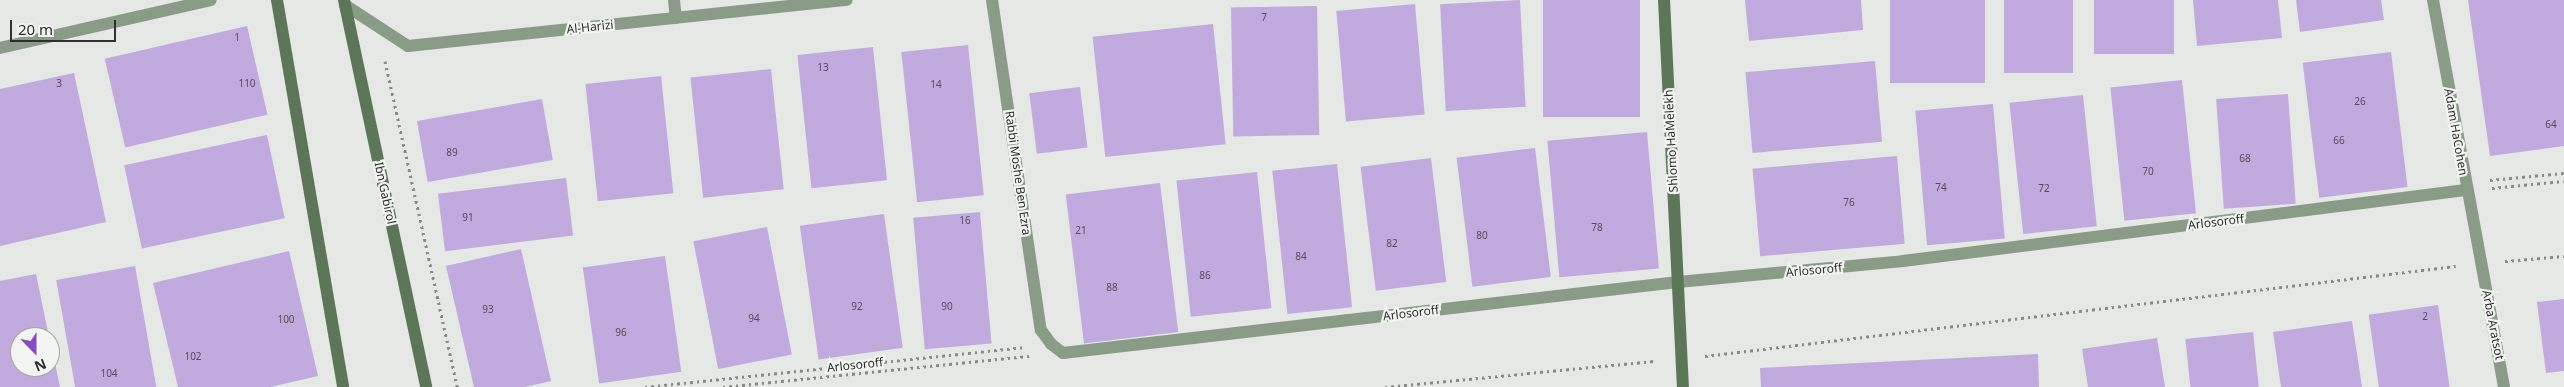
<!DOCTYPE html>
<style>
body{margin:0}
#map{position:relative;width:2564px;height:387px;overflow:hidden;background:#e5e8e5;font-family:"Noto Sans",sans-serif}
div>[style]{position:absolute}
.building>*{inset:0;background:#c1aadd;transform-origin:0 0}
.path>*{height:3px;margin-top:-1.5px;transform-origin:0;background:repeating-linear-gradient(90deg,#888988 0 2.5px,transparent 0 6.5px)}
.street>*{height:12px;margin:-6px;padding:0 6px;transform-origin:6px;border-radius:6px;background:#8a9b88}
.secondary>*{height:12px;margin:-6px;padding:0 6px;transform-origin:6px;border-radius:6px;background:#5d765a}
span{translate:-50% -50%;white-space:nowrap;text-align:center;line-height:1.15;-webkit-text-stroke:4.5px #f3f5f2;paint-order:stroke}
.number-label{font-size:10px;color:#534e5a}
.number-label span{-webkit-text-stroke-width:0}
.street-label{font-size:12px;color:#2e2f2e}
.north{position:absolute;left:10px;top:327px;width:50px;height:50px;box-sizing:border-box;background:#f3f5f2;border:1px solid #a4a6a4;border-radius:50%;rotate:158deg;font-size:14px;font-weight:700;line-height:20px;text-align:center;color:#2e2f2e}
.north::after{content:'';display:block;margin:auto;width:18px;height:22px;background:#894bc1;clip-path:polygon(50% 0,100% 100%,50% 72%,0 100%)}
.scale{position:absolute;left:10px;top:20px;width:106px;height:22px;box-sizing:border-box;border:2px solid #2e2f2e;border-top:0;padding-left:6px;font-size:15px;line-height:18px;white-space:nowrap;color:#2e2f2e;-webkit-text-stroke:4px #f3f5f2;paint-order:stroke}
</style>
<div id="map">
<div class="building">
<i style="left:1520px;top:0;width:107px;height:80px;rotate:87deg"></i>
<i style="left:1543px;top:0;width:97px;height:117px"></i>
<i style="clip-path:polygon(1745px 0,1861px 0,1863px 30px,1749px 41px)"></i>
<i style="left:1890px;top:0;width:95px;height:83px"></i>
<i style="left:2004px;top:0;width:69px;height:73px"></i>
<i style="left:2094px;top:0;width:80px;height:54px"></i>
<i style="clip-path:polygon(2193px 0,2278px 0,2282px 38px,2197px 46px)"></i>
<i style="clip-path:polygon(2296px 0,2381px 0,2384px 20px,2300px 32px)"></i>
<i style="clip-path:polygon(2468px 0,2564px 0,2564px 146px,2490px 156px)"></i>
<i style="left:1415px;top:4px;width:111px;height:79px;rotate:85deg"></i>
<i style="left:1317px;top:6px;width:129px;height:86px;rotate:89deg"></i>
<i style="left:1213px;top:24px;width:121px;height:121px;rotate:84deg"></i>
<i style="left:247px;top:26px;width:91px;height:146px;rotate:77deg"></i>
<i style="left:968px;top:45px;width:151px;height:67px;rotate:84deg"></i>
<i style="left:873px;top:47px;width:134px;height:76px;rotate:84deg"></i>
<i style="left:2391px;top:52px;width:136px;height:89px;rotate:83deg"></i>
<i style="left:1875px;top:61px;width:81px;height:130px;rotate:85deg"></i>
<i style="left:771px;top:69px;width:121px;height:81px;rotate:84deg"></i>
<i style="clip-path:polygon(74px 73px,106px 222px,0 246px,0 89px)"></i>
<i style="left:661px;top:76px;width:118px;height:76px;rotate:84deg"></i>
<i style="left:2182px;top:80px;width:134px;height:72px;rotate:84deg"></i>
<i style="left:1080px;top:87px;width:61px;height:51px;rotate:83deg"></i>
<i style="left:2288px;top:94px;width:110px;height:72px;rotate:86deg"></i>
<i style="left:2083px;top:95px;width:132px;height:74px;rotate:84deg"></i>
<i style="left:542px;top:99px;width:62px;height:127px;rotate:80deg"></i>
<i style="left:1993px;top:104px;width:135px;height:78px;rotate:85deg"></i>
<i style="left:1647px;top:132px;width:137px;height:100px;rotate:85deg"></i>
<i style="left:267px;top:135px;width:85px;height:146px;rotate:78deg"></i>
<i style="left:1535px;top:148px;width:130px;height:79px;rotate:83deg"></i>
<i style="left:1897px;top:156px;width:88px;height:145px;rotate:85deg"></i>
<i style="left:1431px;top:158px;width:125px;height:71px;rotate:83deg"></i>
<i style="left:1337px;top:164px;width:144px;height:65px;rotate:84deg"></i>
<i style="left:1257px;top:172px;width:137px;height:81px;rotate:84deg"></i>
<i style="left:566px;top:178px;width:58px;height:129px;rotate:83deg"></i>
<i style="left:1160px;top:183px;width:150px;height:95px;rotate:83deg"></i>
<i style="left:980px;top:212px;width:132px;height:67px;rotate:85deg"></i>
<i style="left:884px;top:214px;width:135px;height:85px;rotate:82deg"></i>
<i style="left:767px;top:227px;width:130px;height:75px;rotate:79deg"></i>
<i style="clip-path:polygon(521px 249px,551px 381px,525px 387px,474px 387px,446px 266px)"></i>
<i style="clip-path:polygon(289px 251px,318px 376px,270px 387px,178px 387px,153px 283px)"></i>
<i style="left:665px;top:256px;width:117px;height:83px;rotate:82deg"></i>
<i style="left:135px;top:266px;width:123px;height:80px;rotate:80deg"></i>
<i style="clip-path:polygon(36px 274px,49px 337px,20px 337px,20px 367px,50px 367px,51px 344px,60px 387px,0 387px,0 281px)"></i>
<i style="clip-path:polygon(2564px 299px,2564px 371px,2546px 373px,2537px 302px)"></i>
<i style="left:2438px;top:305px;width:83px;height:70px;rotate:82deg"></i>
<i style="clip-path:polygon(2352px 321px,2362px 387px,2281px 387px,2273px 332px)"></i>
<i style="left:2253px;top:332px;width:55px;height:68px;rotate:84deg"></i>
<i style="clip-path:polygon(2157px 338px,2165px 387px,2088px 387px,2082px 349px)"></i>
<i style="clip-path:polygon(2038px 354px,2039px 387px,1761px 387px,1760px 368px)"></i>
</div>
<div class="path">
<i style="left:385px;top:61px;width:334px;rotate:77.5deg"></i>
<i style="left:2490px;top:180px;width:74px;rotate:-5.4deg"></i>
<i style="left:2492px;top:188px;width:72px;rotate:-5.6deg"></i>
<i style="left:2505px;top:261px;width:59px;rotate:-4.8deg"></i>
<i style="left:1705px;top:356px;width:756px;rotate:-6.83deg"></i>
<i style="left:645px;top:387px;width:380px;rotate:-6deg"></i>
<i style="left:723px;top:387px;width:308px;rotate:-5.8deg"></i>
<i style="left:1385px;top:387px;width:273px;rotate:-5.5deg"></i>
</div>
<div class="street">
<i style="left:674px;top:0;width:18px;rotate:84deg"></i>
<i style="left:992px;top:0;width:334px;rotate:81.6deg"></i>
<i style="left:1041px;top:330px;width:17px;rotate:54deg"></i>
<i style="left:1051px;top:344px;width:15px;rotate:37deg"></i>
<i style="left:1063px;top:353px;width:619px;rotate:-6.59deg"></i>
<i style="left:1678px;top:282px;width:226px;rotate:-5.3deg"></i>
<i style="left:1903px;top:261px;width:567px;rotate:-7.19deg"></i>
<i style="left:2433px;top:0;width:393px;rotate:79.6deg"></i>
<i style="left:345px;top:5px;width:75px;rotate:33.1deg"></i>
<i style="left:408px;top:46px;width:441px;rotate:-6deg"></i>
<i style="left:0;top:48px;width:216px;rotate:-12.8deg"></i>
</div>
<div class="secondary">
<i style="left:277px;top:0;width:393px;rotate:80.3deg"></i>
<i style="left:344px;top:0;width:396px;rotate:78deg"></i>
<i style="left:1664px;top:0;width:387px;rotate:87.2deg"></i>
</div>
<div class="number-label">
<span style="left:1264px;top:18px">7</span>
<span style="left:237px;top:38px">1</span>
<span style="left:823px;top:68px">13</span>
<span style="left:59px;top:84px">3</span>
<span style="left:247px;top:84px">110</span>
<span style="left:936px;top:85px">14</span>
<span style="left:2360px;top:102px">26</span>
<span style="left:2551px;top:125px">64</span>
<span style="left:2339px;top:141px">66</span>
<span style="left:452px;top:153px">89</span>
<span style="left:2245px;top:159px">68</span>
<span style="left:2148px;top:172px">70</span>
<span style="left:1941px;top:188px">74</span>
<span style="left:2044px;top:189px">72</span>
<span style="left:1849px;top:203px">76</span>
<span style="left:468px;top:218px">91</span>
<span style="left:965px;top:221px">16</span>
<span style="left:1597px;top:228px">78</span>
<span style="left:1081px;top:231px">21</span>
<span style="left:1482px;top:236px">80</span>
<span style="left:1392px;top:244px">82</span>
<span style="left:1301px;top:257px">84</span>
<span style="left:1205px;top:276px">86</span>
<span style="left:1112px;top:288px">88</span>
<span style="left:857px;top:307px">92</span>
<span style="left:947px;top:307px">90</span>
<span style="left:488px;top:310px">93</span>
<span style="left:2425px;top:317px">2</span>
<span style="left:754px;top:319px">94</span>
<span style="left:286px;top:320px">100</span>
<span style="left:621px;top:333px">96</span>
<span style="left:193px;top:357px">102</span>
<span style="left:109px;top:374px">104</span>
</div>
<div class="street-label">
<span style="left:590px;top:27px;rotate:-6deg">Al-Harizi</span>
<span style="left:2456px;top:132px;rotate:80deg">Adam HaCohen</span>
<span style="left:1671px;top:141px;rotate:-93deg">Shlomo HaMelekh</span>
<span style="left:1018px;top:173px;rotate:82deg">Rabbi Moshe Ben Ezra</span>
<span style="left:385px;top:193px;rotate:78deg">Ibn Gabirol</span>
<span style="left:2216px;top:222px;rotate:-7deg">Arlosoroff</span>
<span style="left:1814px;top:270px;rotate:-5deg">Arlosoroff</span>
<span style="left:1411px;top:313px;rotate:-7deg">Arlosoroff</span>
<span style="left:2493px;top:325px;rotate:79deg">Arba Aratsot</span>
<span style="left:855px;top:365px;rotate:-6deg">Arlosoroff</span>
</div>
<div class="north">N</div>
<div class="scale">20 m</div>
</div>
